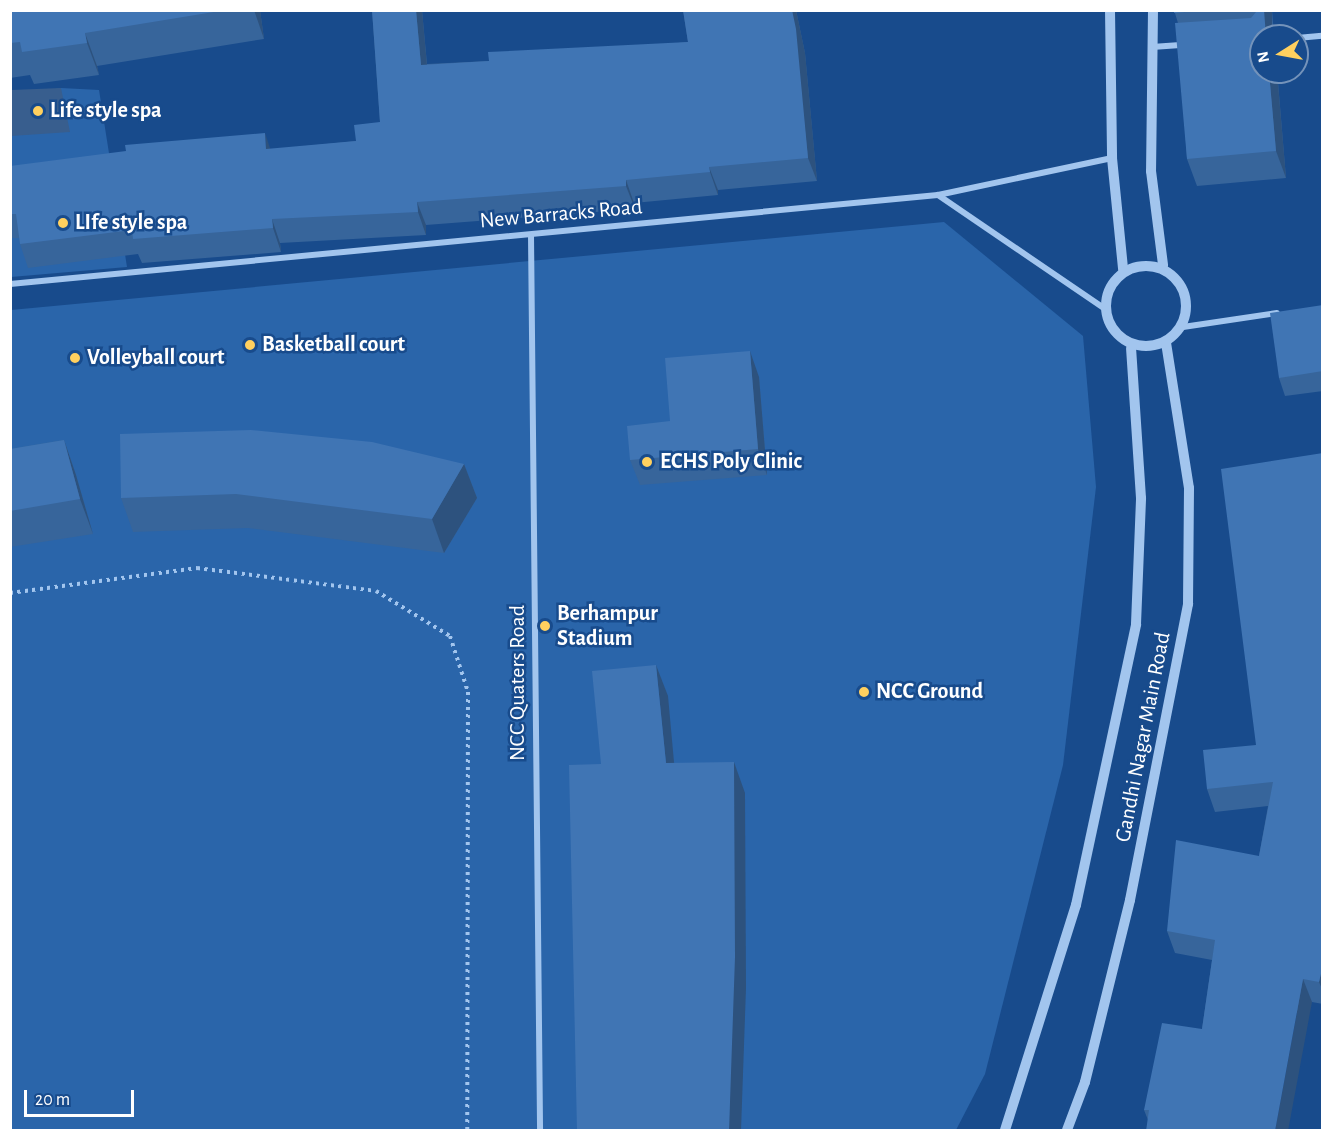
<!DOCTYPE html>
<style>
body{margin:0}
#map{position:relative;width:1333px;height:1141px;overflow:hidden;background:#184b8c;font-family:"Alegreya Sans",sans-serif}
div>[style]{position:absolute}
.green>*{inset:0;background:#2a65aa}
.water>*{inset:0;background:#385e8e}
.path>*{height:4px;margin-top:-2px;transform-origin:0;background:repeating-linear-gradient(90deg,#a2c5ee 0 3px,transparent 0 7.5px)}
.minor>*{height:6px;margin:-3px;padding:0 3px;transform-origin:3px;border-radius:3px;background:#a2c5ee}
.tertiary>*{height:10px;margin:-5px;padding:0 5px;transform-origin:5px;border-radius:5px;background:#a2c5ee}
.tertiary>.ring{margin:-5px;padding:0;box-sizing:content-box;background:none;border:10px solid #a2c5ee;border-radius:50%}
.wall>*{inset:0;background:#37659b}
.shaded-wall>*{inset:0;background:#2d527e;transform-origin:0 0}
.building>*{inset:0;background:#4075b4}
.dots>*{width:16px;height:16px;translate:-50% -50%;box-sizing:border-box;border:3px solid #184b8c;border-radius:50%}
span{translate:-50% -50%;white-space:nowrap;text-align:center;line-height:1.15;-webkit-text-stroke:5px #184b8c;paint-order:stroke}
.poi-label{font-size:22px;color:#fff;font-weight:700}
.left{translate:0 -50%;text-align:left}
.street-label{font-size:22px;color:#fff}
.frame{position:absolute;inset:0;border:12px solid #fff;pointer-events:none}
.north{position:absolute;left:1249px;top:24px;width:60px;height:60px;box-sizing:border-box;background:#184b8c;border:2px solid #7493ba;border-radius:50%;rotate:259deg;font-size:16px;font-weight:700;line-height:24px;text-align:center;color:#fff}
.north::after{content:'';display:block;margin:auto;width:21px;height:27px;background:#ffd05f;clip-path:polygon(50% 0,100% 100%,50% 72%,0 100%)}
.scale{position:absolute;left:24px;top:1090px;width:110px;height:27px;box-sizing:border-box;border:3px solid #fff;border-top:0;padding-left:8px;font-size:18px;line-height:21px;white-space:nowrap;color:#fff;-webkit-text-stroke:4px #184b8c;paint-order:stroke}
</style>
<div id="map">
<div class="green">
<i style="clip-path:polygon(61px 88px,99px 90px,127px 267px,11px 277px,11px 96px)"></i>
<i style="clip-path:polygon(944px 222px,1083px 336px,1096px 487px,1063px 765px,985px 1074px,956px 1130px,11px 1130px,11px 310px)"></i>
</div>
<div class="water">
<i style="clip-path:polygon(61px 88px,70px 132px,11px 136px,11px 90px)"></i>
</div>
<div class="path">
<i style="left:10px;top:593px;width:189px;rotate:-7.6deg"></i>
<i style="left:197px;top:568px;width:180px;rotate:7.3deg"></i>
<i style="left:376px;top:591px;width:87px;rotate:31.3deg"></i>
<i style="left:450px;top:636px;width:59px;rotate:72.2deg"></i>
<i style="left:468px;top:692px;width:438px;rotate:90.1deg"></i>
</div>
<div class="minor">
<i style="left:1297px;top:38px;width:25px;rotate:-5deg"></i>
<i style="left:1152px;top:47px;width:32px;rotate:-4deg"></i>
<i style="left:938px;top:195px;width:202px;rotate:34.3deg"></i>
<i style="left:531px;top:235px;width:895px;rotate:89.42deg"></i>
<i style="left:10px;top:284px;width:932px;rotate:-5.48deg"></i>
<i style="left:938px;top:195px;width:178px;rotate:-12deg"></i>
<i style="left:1183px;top:327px;width:95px;rotate:-8.5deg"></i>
</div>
<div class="tertiary">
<i style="left:1110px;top:10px;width:148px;rotate:89.2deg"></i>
<i style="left:1112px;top:158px;width:112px;rotate:84.3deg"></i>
<i style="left:1153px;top:10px;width:161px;rotate:90.7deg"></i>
<i style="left:1151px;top:171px;width:95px;rotate:82.7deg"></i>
<i class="ring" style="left:1106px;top:266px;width:70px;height:70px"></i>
<i style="left:1005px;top:1130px;width:236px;rotate:-72.5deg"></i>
<i style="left:1076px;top:905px;width:287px;rotate:-77.9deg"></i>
<i style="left:1136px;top:624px;width:126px;rotate:-87.7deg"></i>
<i style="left:1141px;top:498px;width:150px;rotate:-93.8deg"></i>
<i style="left:1067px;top:1130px;width:51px;rotate:-69.4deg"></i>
<i style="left:1085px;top:1082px;width:187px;rotate:-76.1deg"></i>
<i style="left:1130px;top:900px;width:302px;rotate:-78.9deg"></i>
<i style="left:1188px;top:604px;width:116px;rotate:-89.5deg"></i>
<i style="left:1189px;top:488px;width:147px;rotate:-99deg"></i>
</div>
<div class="wall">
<i style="clip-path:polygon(10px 10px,260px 10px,264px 39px,97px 66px,99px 75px,34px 84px,30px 75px,10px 78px)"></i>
<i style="clip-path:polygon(372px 10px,422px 10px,427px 64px,489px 61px,688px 42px,683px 10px,796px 10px,805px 53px,817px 181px,718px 190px,718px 195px,634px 203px,635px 209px,426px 225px,426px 235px,280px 243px,281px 252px,142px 263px,138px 254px,28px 268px,20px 244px,19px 238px,10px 238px,10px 176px,356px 141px,380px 122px)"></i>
<i style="clip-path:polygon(1174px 10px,1272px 10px,1286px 178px,1197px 186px,1187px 159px,1178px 23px)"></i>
<i style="clip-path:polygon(1323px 305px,1323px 391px,1285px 396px,1279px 378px)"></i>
<i style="clip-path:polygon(759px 377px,767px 475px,640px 485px,630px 460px,670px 421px)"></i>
<i style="clip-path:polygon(64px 440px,76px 475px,93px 534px,10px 547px,10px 449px)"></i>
<i style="clip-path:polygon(1323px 453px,1323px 1004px,1312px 1002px,1148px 1120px,1144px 1110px,1202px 1029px,1212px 960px,1175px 953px,1167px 931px,1259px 856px,1268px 806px,1215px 812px,1207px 789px,1256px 745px)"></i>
<i style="clip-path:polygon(464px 464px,477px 498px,444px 553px,248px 528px,133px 532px,121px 498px)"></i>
</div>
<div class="shaded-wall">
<i style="clip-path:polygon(254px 10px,260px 10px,264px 39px)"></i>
<i style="clip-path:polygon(416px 10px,422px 10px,429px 88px,421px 65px)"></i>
<i style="clip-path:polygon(792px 10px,796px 10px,805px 53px,817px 181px,808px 158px)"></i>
<i style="left:1264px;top:10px;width:8px;height:26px"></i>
<i style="clip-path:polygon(85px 33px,97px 66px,99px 75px,87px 43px)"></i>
<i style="clip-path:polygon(1269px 72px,1277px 72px,1286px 178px,1276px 151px)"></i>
<i style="clip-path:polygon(265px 133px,273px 157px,266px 149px)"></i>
<i style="clip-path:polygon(709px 167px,718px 190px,718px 195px,710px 172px)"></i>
<i style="clip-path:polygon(626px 180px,634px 203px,635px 209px,626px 186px)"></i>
<i style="clip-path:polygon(417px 202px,426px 225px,426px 235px,418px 212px)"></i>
<i style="clip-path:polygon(272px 219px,280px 243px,281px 252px,273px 228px)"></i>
<i style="clip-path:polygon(750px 351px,759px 377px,767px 475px,758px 449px)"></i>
<i style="clip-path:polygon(64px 440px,76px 475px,93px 534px,80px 499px)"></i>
<i style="clip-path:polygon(464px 464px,477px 498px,444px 553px,432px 519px)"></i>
<i style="clip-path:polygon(656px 665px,668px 696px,677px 795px,666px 763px)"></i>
<i style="clip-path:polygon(734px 762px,745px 793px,746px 988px,741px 1131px,729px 1131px)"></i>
<i style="clip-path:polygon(1323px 965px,1323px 991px,1319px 982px)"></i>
<i style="clip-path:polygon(1303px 979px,1312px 1002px,1288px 1131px,1275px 1131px)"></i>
</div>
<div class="building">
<i style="clip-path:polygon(10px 10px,226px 10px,85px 33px,87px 43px,22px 52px,20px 42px,10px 43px)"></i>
<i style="clip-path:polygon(372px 10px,416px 10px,421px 65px,489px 61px,488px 52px,688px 42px,683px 10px,792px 10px,796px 29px,808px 158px,709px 167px,710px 172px,626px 180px,626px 186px,417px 202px,418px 212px,272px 219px,273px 228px,133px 239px,132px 230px,20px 244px,16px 214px,10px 214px,10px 166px,126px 151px,125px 145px,265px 133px,266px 149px,356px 141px,354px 125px,380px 122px)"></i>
<i style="clip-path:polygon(1174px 10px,1205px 10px,1174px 13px)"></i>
<i style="clip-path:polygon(1254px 10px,1264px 10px,1266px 36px,1261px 36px,1261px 72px,1269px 72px,1276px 151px,1187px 159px,1175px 23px,1251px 18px,1256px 12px)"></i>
<i style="clip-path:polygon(1323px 305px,1323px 371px,1279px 378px,1270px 313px)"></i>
<i style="clip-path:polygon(750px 351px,758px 449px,630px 460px,627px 426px,670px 421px,665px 358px)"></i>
<i style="clip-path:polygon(251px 430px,372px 442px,464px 464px,432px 519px,236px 494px,121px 498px,120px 434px)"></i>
<i style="clip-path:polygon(64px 440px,80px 499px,10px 511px,10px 449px)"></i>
<i style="clip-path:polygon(1323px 453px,1323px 965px,1319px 982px,1303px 979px,1275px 1131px,1146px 1131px,1149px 1110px,1144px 1110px,1162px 1023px,1202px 1029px,1215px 940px,1167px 931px,1176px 840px,1259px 856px,1273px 782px,1207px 789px,1203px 750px,1256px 745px,1221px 469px)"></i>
<i style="clip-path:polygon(656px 665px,666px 763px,734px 762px,735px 957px,729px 1131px,577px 1131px,569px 765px,601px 764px,592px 671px)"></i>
</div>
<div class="dots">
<i style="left:38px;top:111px;background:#ffd05f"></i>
<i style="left:63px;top:223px;background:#ffd05f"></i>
<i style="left:250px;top:345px;background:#ffd05f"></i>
<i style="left:75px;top:358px;background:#ffd05f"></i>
<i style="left:647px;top:462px;background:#ffd05f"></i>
<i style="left:545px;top:626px;background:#ffd05f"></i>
<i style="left:864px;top:692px;background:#ffd05f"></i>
</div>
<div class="poi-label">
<span class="left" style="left:50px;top:111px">Life style spa</span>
<span class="left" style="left:75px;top:223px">LIfe style spa</span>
<span class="left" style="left:262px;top:345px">Basketball court</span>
<span class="left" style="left:87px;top:358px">Volleyball court</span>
<span class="left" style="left:660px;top:462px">ECHS Poly Clinic</span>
<span class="left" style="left:557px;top:626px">Berhampur<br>Stadium</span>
<span class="left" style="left:876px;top:692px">NCC Ground</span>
</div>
<div class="street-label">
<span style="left:561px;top:214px;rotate:-5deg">New Barracks Road</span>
<span style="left:518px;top:683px;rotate:-90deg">NCC Quaters Road</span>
<span style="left:1143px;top:737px;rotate:-79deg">Gandhi Nagar Main Road</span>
</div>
<div class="frame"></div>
<div class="north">N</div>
<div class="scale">20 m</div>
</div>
